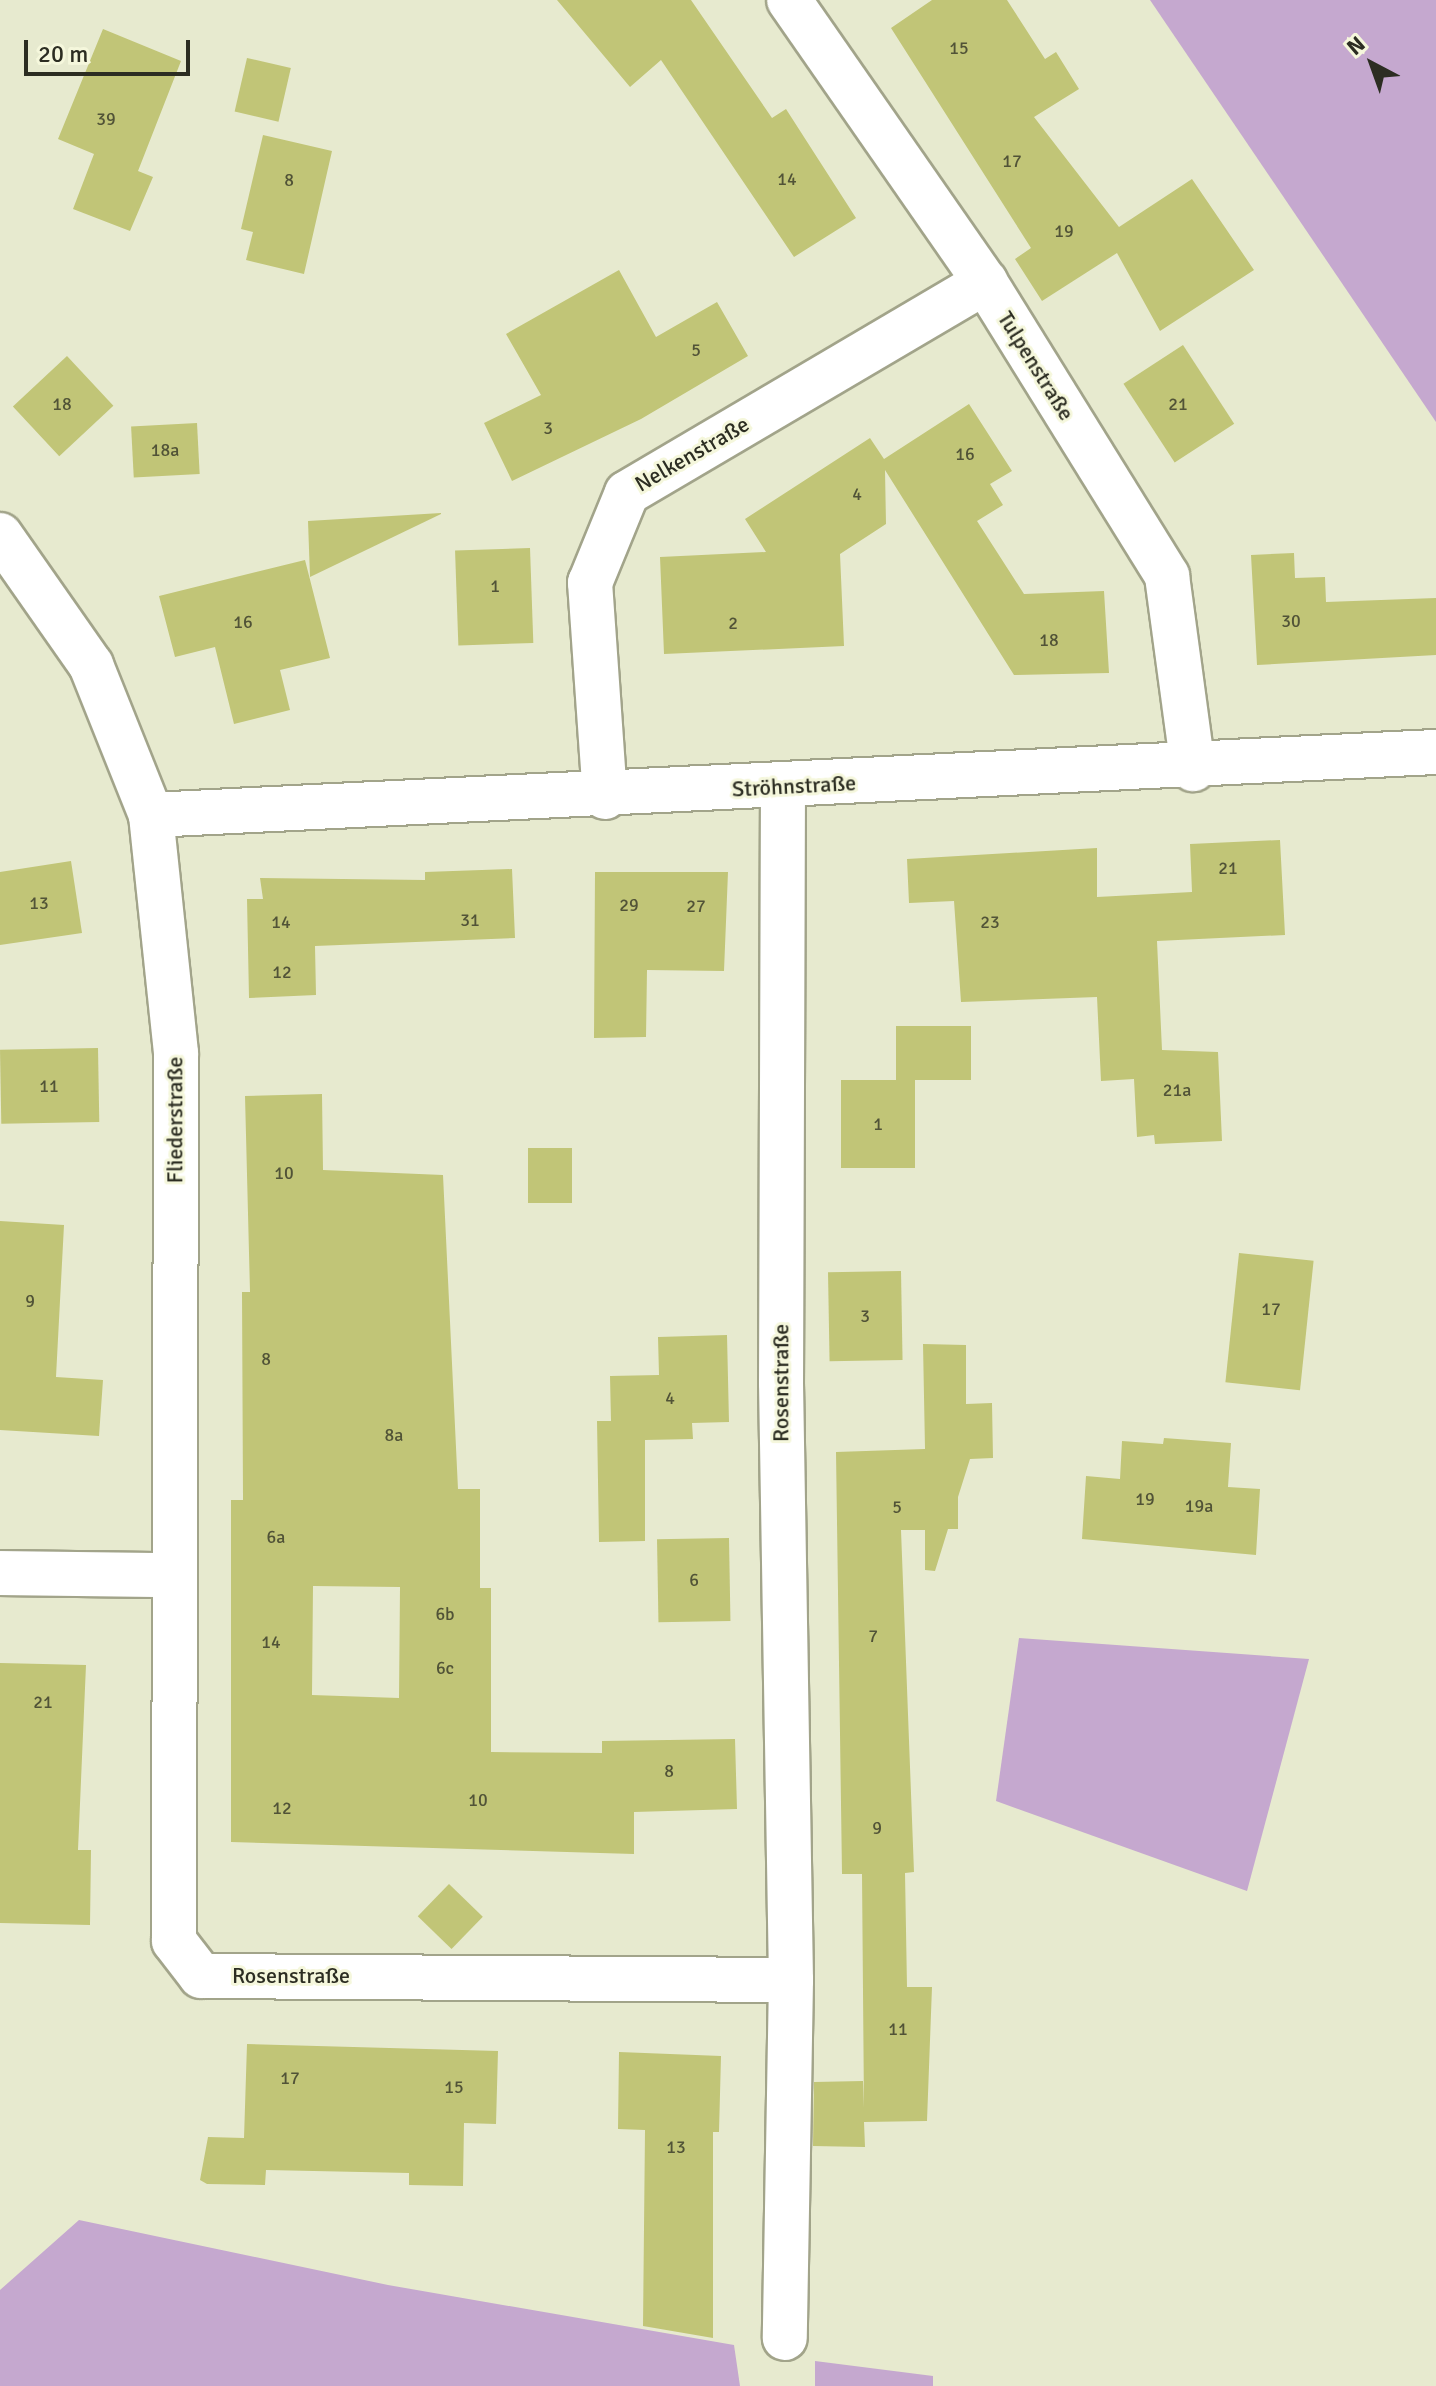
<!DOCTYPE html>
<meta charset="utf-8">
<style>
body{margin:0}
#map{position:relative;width:1436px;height:2386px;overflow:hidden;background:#e7eacf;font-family:Signika,sans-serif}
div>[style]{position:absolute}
.green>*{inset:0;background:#c5a8cf}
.building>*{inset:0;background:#c1c577;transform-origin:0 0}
.roads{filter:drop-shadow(2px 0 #a2a48a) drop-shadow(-2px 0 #a2a48a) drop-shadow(0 2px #a2a48a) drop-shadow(0 -2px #a2a48a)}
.minor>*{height:44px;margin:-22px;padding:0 22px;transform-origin:22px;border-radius:22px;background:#fff}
span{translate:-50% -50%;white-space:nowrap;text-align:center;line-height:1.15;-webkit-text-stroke:6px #f5f7dc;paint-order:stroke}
.number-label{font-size:18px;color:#515337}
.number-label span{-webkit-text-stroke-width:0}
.street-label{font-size:22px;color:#2c2d22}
.north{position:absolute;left:1332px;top:24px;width:80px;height:80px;-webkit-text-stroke:6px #f5f7dc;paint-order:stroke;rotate:319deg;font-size:22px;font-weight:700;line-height:32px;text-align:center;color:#2c2d22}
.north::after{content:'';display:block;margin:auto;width:28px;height:36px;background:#2c2d22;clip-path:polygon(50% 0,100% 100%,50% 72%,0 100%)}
.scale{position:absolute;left:24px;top:40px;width:166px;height:36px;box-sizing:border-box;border:4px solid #2c2d22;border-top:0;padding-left:10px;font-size:24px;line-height:28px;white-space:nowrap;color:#2c2d22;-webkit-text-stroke:6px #f5f7dc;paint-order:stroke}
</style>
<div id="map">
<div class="green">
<i style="clip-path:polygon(1150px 0,1436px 0,1436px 422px)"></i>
<i style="clip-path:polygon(1019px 1638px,1309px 1659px,1247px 1891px,996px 1801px)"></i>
<i style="clip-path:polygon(79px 2220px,388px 2285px,734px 2345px,740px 2386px,0 2386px,0 2290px)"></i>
<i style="clip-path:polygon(815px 2361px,933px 2376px,933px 2386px,815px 2386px)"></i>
</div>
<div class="building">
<i style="clip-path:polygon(557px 0,691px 0,772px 118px,786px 109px,856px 218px,794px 257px,661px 60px,630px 87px)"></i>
<i style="clip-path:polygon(932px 0,1007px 0,1045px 59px,1056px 52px,1079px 89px,1034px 117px,1119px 227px,1192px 179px,1254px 270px,1160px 331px,1117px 253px,1042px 301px,1015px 259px,1031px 248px,891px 28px)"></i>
<i style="clip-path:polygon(103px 29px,181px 61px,138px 171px,153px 177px,130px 231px,73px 209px,94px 154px,58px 139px)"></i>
<i style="left:247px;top:58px;width:45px;height:55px;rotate:13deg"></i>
<i style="clip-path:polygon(263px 135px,332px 151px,304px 274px,246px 260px,253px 232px,241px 229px)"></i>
<i style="clip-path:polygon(619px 270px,656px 337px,717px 302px,748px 356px,641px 419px,512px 481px,484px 423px,541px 395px,506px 334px)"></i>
<i style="left:1183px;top:345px;width:94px;height:71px;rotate:57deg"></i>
<i style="left:67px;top:356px;width:68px;height:74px;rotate:47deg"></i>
<i style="clip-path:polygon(969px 404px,1012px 471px,990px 484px,1003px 505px,977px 521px,1024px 594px,1104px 591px,1109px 673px,1014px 675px,885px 470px,886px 524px,840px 554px,844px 646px,664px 654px,660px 557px,766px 552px,745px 519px,870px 438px,884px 459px)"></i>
<i style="left:197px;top:423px;width:51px;height:66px;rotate:87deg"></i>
<i style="clip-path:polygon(441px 513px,441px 514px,310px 577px,308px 521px)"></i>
<i style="left:530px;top:548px;width:95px;height:75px;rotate:88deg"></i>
<i style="clip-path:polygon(1294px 553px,1295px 578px,1325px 577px,1326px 602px,1436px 598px,1436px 655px,1257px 665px,1251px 555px)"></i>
<i style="clip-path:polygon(305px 560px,330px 658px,280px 670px,290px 710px,234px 724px,215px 647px,175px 657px,159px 596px)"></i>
<i style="clip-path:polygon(1280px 840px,1285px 935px,1157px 941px,1162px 1050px,1218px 1052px,1222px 1141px,1155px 1144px,1154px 1135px,1137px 1137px,1134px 1079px,1101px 1081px,1097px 997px,961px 1002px,954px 901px,909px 903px,907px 859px,1097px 848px,1097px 897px,1192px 892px,1190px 844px)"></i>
<i style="clip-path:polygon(71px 861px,82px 933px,0 945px,0 872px)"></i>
<i style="clip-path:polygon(512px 869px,515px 938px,315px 946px,316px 995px,249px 998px,247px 899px,263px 899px,260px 878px,425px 880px,425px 872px)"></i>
<i style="clip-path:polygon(595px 872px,728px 872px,724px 971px,647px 970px,646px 1037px,594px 1038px)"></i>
<i style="left:896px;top:1026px;width:75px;height:54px"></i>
<i style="left:98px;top:1048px;width:74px;height:98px;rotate:89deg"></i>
<i style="left:841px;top:1080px;width:74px;height:88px"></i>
<i style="clip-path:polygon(evenodd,322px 1094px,323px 1170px,443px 1175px,458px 1489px,480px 1489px,480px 1588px,491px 1588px,491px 1752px,602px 1753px,602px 1741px,735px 1739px,737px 1809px,634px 1812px,634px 1854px,231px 1842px,231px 1500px,243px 1500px,242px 1292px,250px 1292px,245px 1096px,322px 1094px,313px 1586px,400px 1587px,399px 1698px,312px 1695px,313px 1586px)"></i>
<i style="left:572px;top:1148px;width:55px;height:44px;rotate:90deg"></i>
<i style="clip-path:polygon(0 1221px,64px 1225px,56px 1377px,103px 1380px,99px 1436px,0 1430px)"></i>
<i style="left:1239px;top:1253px;width:75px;height:130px;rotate:6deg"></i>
<i style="left:901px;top:1271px;width:89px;height:73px;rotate:89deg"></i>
<i style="clip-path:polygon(727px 1335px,729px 1422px,692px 1423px,693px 1439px,645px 1440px,645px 1541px,599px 1542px,597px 1421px,611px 1421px,610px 1376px,659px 1375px,658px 1337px)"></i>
<i style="clip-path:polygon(923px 1344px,966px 1345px,966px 1404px,992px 1403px,993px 1458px,970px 1459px,958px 1497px,958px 1529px,948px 1529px,935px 1571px,925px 1570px,925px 1530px,901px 1530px,914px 1872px,905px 1873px,907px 1987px,932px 1987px,927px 2121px,864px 2122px,865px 2147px,813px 2146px,814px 2082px,863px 2081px,864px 2108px,862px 1874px,842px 1874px,836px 1452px,925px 1449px)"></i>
<i style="clip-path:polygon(1164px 1438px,1231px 1443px,1228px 1487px,1260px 1489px,1256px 1555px,1082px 1539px,1086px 1476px,1120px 1479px,1122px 1441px,1163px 1444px)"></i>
<i style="left:729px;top:1538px;width:83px;height:72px;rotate:89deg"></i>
<i style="clip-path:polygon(0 1663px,86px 1665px,78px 1850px,91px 1850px,90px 1925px,0 1923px)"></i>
<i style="left:449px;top:1884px;width:47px;height:45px;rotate:44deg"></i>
<i style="clip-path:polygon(247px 2044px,498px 2051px,496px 2124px,464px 2123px,463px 2186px,409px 2185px,409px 2173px,266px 2170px,265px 2185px,207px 2184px,200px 2180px,208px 2137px,244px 2138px)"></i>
<i style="clip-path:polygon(619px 2052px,721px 2056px,719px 2132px,713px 2132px,713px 2338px,643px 2326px,645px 2130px,618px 2129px)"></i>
</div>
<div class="roads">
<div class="minor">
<i style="left:789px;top:0;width:343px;rotate:55.2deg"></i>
<i style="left:985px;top:282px;width:346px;rotate:58.2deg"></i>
<i style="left:1167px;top:576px;width:195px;rotate:82.3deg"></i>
<i style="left:0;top:535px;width:159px;rotate:55deg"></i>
<i style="left:91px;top:665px;width:162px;rotate:68.2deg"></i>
<i style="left:151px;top:815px;width:239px;rotate:84deg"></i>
<i style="left:176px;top:1053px;width:888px;rotate:90.13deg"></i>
<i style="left:174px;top:1941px;width:44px;rotate:52.4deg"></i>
<i style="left:201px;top:1976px;width:590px;rotate:0.39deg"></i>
<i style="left:783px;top:785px;width:598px;rotate:90.19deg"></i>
<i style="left:781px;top:1383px;width:597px;rotate:89.04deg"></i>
<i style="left:791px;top:1980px;width:358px;rotate:91deg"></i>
<i style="left:605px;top:797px;width:215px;rotate:-94deg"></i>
<i style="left:590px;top:583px;width:97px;rotate:-67.7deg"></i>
<i style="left:627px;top:493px;width:416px;rotate:-30.5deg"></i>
<i style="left:151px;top:815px;width:1287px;rotate:-2.81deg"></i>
<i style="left:0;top:1573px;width:173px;rotate:0.7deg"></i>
</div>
</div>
<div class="number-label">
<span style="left:959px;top:48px">15</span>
<span style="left:106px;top:119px">39</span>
<span style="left:1012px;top:161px">17</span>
<span style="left:787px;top:179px">14</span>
<span style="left:289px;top:180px">8</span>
<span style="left:1064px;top:231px">19</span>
<span style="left:696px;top:350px">5</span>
<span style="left:62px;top:404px">18</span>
<span style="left:1178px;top:404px">21</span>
<span style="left:548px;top:428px">3</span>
<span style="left:165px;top:450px">18a</span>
<span style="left:965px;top:454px">16</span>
<span style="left:857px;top:494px">4</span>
<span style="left:495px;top:586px">1</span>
<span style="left:1291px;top:621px">30</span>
<span style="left:243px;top:622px">16</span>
<span style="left:733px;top:623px">2</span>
<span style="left:1049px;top:640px">18</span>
<span style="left:1228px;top:868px">21</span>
<span style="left:39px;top:903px">13</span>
<span style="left:629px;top:905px">29</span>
<span style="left:696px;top:906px">27</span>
<span style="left:470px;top:920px">31</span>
<span style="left:281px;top:922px">14</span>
<span style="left:990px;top:922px">23</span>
<span style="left:282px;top:972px">12</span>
<span style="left:49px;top:1086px">11</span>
<span style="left:1177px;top:1090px">21a</span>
<span style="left:878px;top:1124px">1</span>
<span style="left:284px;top:1173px">10</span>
<span style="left:30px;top:1301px">9</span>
<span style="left:1271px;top:1309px">17</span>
<span style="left:865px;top:1316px">3</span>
<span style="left:266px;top:1359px">8</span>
<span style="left:670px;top:1398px">4</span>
<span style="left:394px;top:1435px">8a</span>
<span style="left:1145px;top:1499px">19</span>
<span style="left:1199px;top:1506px">19a</span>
<span style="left:897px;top:1507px">5</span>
<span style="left:276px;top:1537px">6a</span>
<span style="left:694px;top:1580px">6</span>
<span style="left:445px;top:1614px">6b</span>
<span style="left:873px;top:1636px">7</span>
<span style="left:271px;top:1642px">14</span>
<span style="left:445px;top:1668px">6c</span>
<span style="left:43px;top:1702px">21</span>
<span style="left:669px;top:1771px">8</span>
<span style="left:478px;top:1800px">10</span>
<span style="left:282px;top:1808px">12</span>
<span style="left:877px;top:1828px">9</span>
<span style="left:898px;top:2029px">11</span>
<span style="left:290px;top:2078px">17</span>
<span style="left:454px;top:2087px">15</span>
<span style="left:676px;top:2147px">13</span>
</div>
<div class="street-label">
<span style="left:1036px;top:366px;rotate:58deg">Tulpenstraße</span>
<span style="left:692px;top:454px;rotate:-30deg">Nelkenstraße</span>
<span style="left:794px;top:786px;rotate:-3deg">Ströhnstraße</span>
<span style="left:175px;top:1120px;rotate:-90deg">Fliederstraße</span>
<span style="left:781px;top:1383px;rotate:-90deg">Rosenstraße</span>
<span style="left:291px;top:1976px">Rosenstraße</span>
</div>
<div class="north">N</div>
<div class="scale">20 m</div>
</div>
